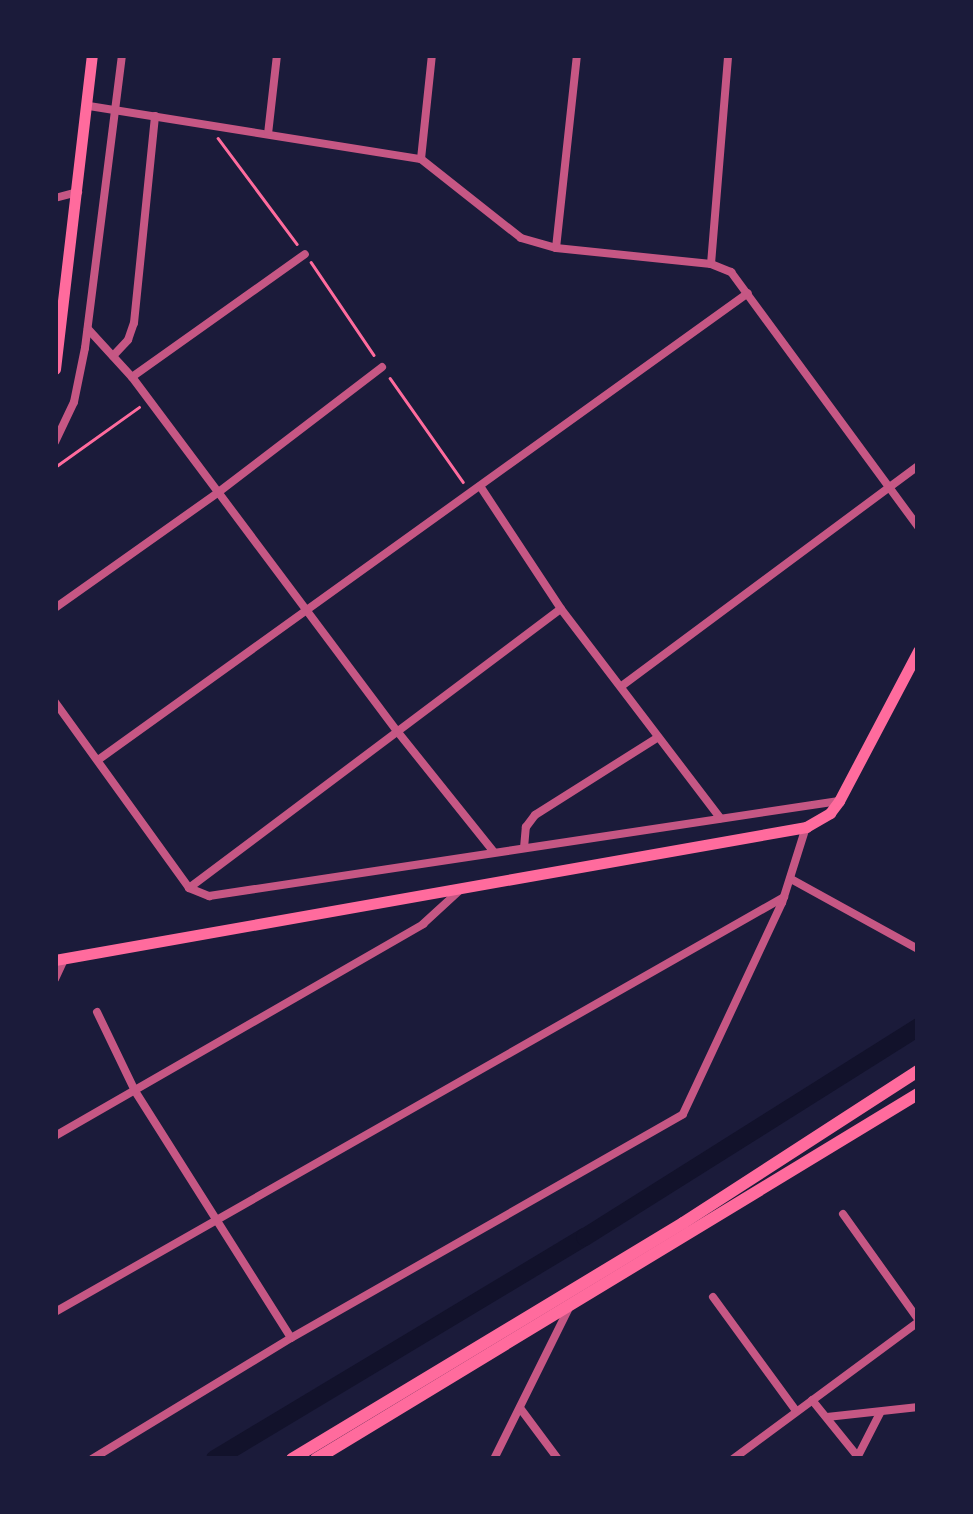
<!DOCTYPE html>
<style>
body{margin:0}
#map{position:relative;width:973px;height:1514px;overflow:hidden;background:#1b1b3a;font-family:Quicksand,sans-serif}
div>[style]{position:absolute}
.canal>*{height:18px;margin:-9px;padding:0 9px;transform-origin:9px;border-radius:9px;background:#12122b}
.path>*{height:2.5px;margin:-1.25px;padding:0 1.25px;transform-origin:1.25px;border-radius:1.25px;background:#ff6b9d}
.minor>*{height:8px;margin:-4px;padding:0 4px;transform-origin:4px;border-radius:4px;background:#c65784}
.secondary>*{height:11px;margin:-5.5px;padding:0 5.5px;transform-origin:5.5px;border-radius:5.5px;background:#ff6b9d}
.primary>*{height:12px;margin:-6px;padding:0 6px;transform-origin:6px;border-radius:6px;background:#ff6b9d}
span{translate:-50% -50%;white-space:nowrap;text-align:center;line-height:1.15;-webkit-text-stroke:10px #1b1b3a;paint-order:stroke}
.frame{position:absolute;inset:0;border:58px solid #1b1b3a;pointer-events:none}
</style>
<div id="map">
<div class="canal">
<i style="left:215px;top:1459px;width:431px;rotate:-31deg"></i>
<i style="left:585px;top:1237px;width:394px;rotate:-32.2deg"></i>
</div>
<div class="path">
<i style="left:218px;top:138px;width:132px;rotate:53.3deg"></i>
<i style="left:311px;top:262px;width:112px;rotate:55.9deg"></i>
<i style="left:390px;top:378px;width:127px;rotate:54.9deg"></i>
<i style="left:55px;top:467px;width:103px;rotate:-35.5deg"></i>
</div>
<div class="minor">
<i style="left:89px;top:106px;width:336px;rotate:9.1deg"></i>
<i style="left:421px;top:159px;width:127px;rotate:38.3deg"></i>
<i style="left:521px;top:238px;width:36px;rotate:16deg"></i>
<i style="left:556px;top:248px;width:156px;rotate:5.9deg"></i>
<i style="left:711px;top:264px;width:22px;rotate:22deg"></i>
<i style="left:731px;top:272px;width:316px;rotate:53.7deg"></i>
<i style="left:268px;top:134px;width:80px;rotate:-83.5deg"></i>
<i style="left:421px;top:159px;width:105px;rotate:-84deg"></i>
<i style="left:55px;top:198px;width:24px;rotate:-15deg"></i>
<i style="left:556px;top:248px;width:194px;rotate:-83.8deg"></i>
<i style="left:711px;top:264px;width:210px;rotate:-85.3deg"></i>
<i style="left:88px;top:329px;width:65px;rotate:47.5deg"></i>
<i style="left:132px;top:377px;width:442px;rotate:53.2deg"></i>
<i style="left:397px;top:731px;width:155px;rotate:51.3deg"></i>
<i style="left:113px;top:356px;width:22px;rotate:-47deg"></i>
<i style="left:128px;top:340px;width:18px;rotate:-71deg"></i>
<i style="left:134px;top:323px;width:208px;rotate:-84.2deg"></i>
<i style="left:132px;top:377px;width:212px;rotate:-35.4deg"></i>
<i style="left:55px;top:442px;width:44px;rotate:-64.6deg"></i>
<i style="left:74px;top:402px;width:55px;rotate:-78.5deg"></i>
<i style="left:85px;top:348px;width:295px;rotate:-82.8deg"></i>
<i style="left:480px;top:486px;width:147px;rotate:56.6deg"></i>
<i style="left:561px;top:609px;width:263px;rotate:52.7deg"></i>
<i style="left:55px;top:608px;width:202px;rotate:-35.3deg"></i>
<i style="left:220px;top:491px;width:204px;rotate:-37.4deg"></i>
<i style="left:623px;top:685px;width:367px;rotate:-36.6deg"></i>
<i style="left:55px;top:702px;width:229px;rotate:54.2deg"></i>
<i style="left:98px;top:760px;width:800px;rotate:-35.7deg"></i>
<i style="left:524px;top:848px;width:21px;rotate:-85deg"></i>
<i style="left:526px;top:827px;width:15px;rotate:-53deg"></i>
<i style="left:535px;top:815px;width:144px;rotate:-32.3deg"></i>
<i style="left:791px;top:879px;width:145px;rotate:28.9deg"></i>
<i style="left:189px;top:888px;width:22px;rotate:22deg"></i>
<i style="left:209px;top:896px;width:637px;rotate:-8.58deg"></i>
<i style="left:189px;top:888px;width:465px;rotate:-36.9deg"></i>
<i style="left:55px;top:979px;width:23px;rotate:-65deg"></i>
<i style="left:97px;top:1012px;width:88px;rotate:64.3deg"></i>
<i style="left:135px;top:1091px;width:292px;rotate:57.7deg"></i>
<i style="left:55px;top:1136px;width:425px;rotate:-29.9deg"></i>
<i style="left:423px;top:924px;width:49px;rotate:-42.5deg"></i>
<i style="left:843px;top:1214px;width:129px;rotate:54.5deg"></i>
<i style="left:713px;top:1297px;width:141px;rotate:53.9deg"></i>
<i style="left:55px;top:1312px;width:839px;rotate:-29.65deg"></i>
<i style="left:812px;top:1400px;width:73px;rotate:51.1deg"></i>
<i style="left:520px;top:1408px;width:64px;rotate:53.3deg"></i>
<i style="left:827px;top:1417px;width:92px;rotate:-6.3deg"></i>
<i style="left:857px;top:1458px;width:51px;rotate:-62.9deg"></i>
<i style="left:92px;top:1459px;width:233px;rotate:-31.3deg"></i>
<i style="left:291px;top:1338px;width:451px;rotate:-29.7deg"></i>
<i style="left:683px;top:1114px;width:233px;rotate:-64.9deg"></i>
<i style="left:782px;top:903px;width:80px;rotate:-72.5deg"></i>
<i style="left:494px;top:1459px;width:171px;rotate:-63.6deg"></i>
<i style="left:733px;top:1459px;width:230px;rotate:-36.5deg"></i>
</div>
<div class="secondary">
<i style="left:55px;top:369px;width:316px;rotate:-83.3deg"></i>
<i style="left:55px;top:960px;width:763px;rotate:-10.04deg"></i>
<i style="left:806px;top:827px;width:28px;rotate:-30deg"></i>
<i style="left:830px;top:813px;width:15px;rotate:-53deg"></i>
<i style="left:839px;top:801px;width:170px;rotate:-62.2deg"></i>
</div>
<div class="primary">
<i style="left:292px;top:1459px;width:457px;rotate:-31.1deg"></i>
<i style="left:683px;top:1223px;width:280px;rotate:-32.9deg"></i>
<i style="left:316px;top:1459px;width:704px;rotate:-31.23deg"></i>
</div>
<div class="frame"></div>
</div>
